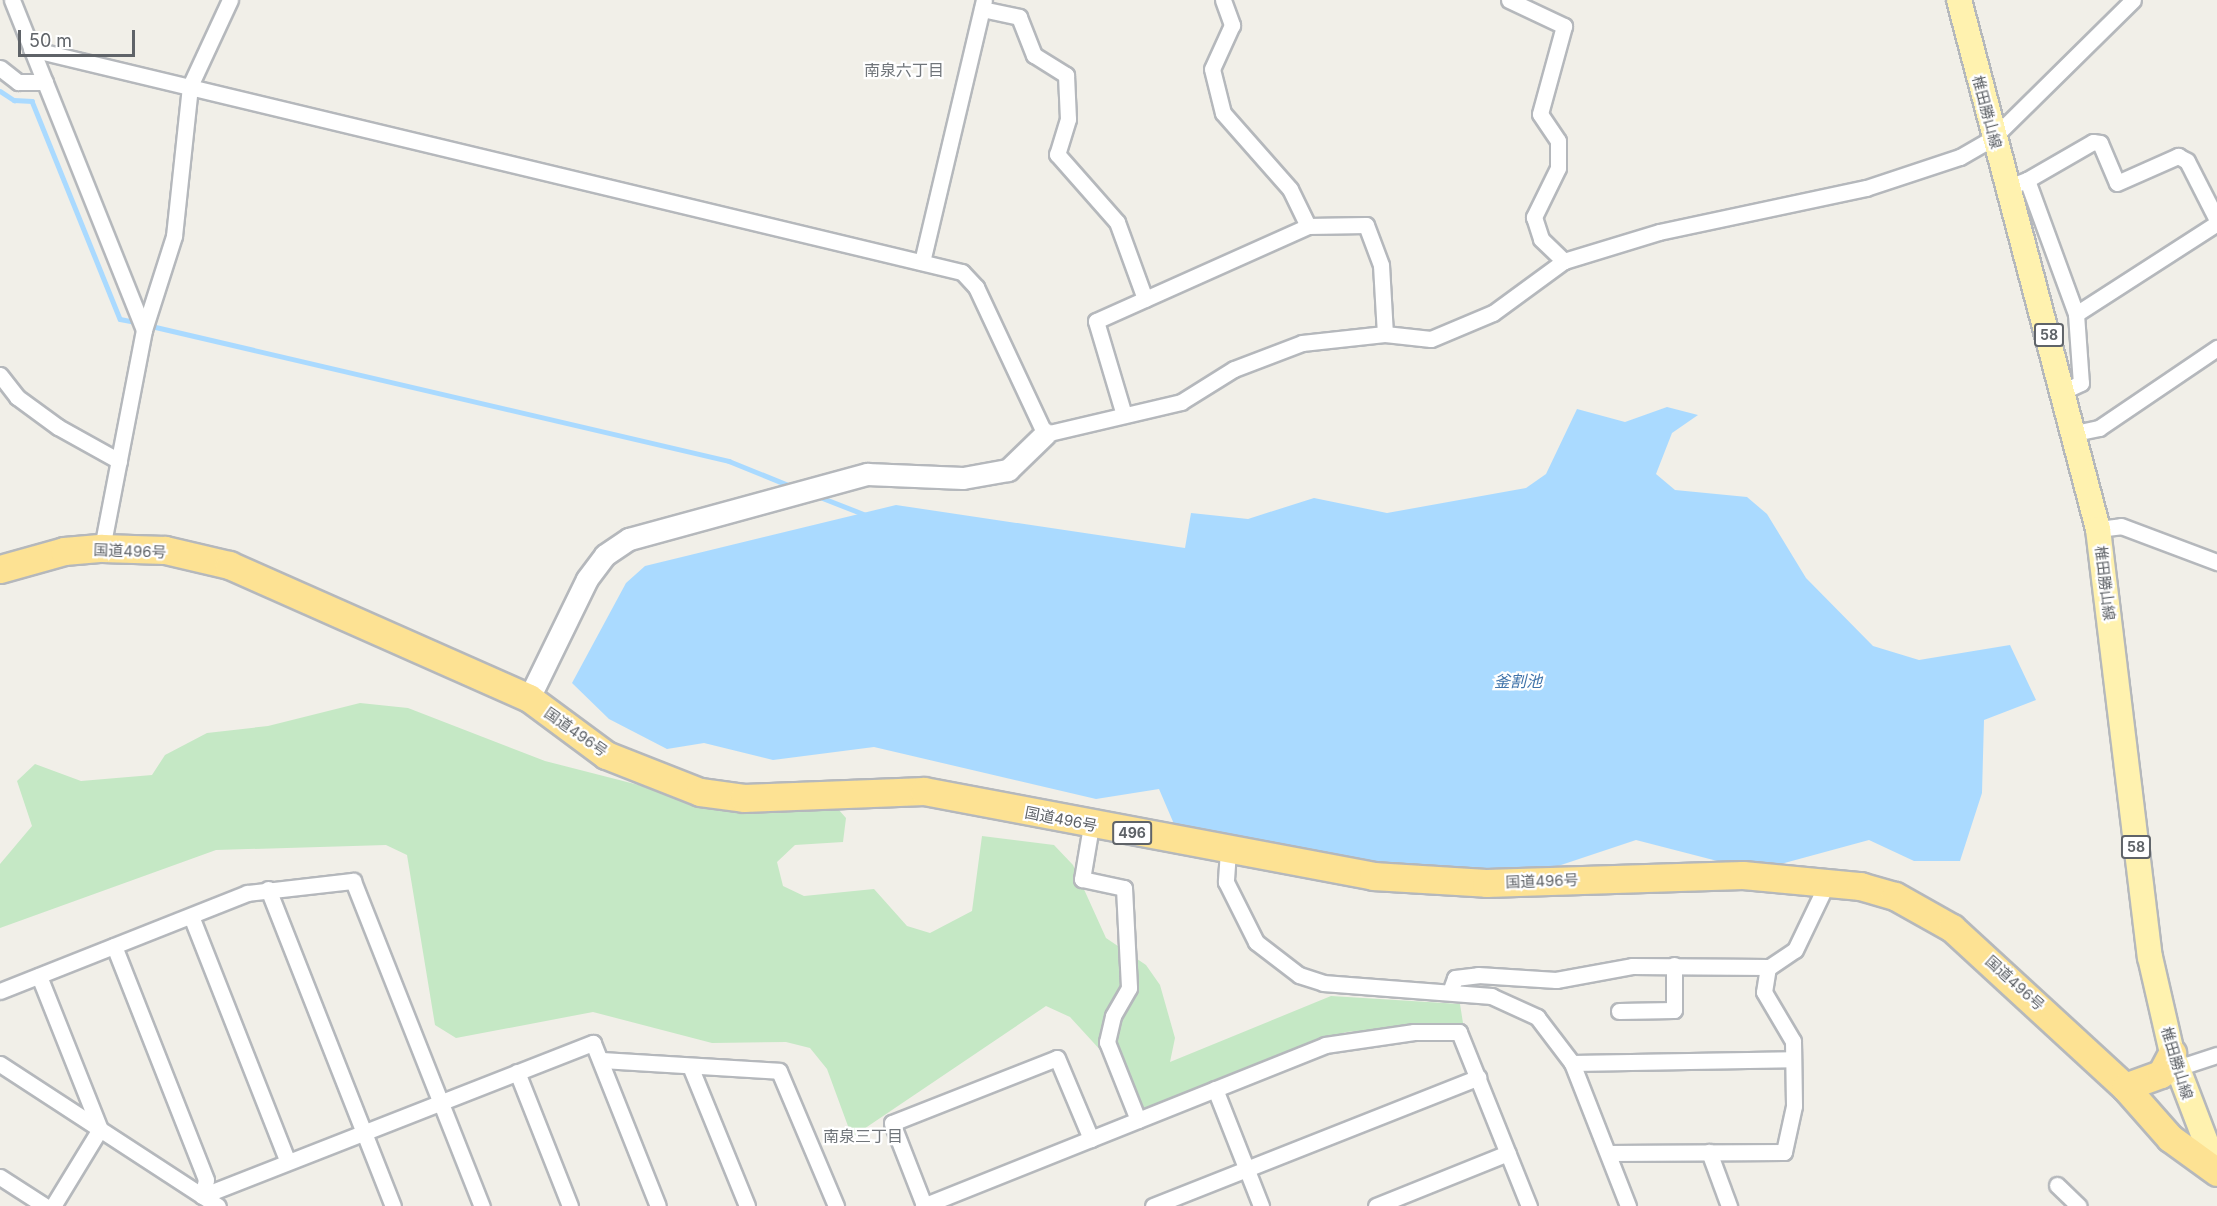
<!DOCTYPE html>
<meta charset="utf-8">
<style>
body{margin:0}
#map{position:relative;width:2217px;height:1206px;overflow:hidden;background:#f1efe8;font-family:Inter,"Noto Sans JP",sans-serif}
div>[style]{position:absolute}
.green>*{inset:0;background:#c5e8c5}
.water>*{inset:0;background:#aadaff}
.stream>*{height:4.5px;margin:-2.25px;padding:0 2.25px;transform-origin:2.25px;border-radius:2.25px;background:#aadaff}
.roads{filter:drop-shadow(2px 0 #b5b8bc) drop-shadow(-2px 0 #b5b8bc) drop-shadow(0 2px #b5b8bc) drop-shadow(0 -2px #b5b8bc)}
.street>*{height:15px;margin:-7.5px;padding:0 7.5px;transform-origin:7.5px;border-radius:7.5px;background:#fff}
.secondary>*{height:21px;margin:-10.5px;padding:0 10.5px;transform-origin:10.5px;border-radius:10.5px;background:#fff}
.primary>*{height:24px;margin:-12px;padding:0 12px;transform-origin:12px;border-radius:12px;background:#fff2af}
.highway>*{height:27px;margin:-13.5px;padding:0 13.5px;transform-origin:13.5px;border-radius:13.5px;background:#fde293}
span{translate:-50% -50%;white-space:nowrap;text-align:center;line-height:1.15;-webkit-text-stroke:4.5px #fff;paint-order:stroke}
.shield-label span{padding:2px 4px;background:#fff;border:2px solid;border-radius:4px;-webkit-text-stroke-width:0}
.shield-label{font-size:14px;color:#5f6368;font-weight:700}
.street-label{font-size:15px;color:#5f6368}
.neighbourhood-label{font-size:16px;color:#70757a}
.water-label{font-size:16px;color:#4174aa;font-style:italic}
.scale{position:absolute;left:18px;top:30px;width:117px;height:27px;box-sizing:border-box;border:3px solid #5f6368;border-top:0;padding-left:8px;font-size:18px;line-height:21px;white-space:nowrap;color:#5f6368;-webkit-text-stroke:4px #fff;paint-order:stroke}
</style>
<div id="map">
<div class="green">
<i style="clip-path:polygon(360px 703px,408px 708px,545px 761px,709px 803px,831px 801px,846px 818px,843px 842px,795px 845px,777px 862px,783px 886px,804px 896px,874px 889px,907px 926px,930px 933px,972px 911px,982px 836px,1054px 845px,1073px 865px,1106px 938px,1146px 965px,1160px 985px,1175px 1038px,1170px 1062px,1331px 996px,1460px 1004px,1463px 1023px,1346px 1032px,1133px 1113px,1103px 1053px,1070px 1017px,1046px 1006px,852px 1137px,827px 1069px,810px 1048px,786px 1042px,712px 1043px,593px 1012px,456px 1038px,435px 1025px,407px 855px,386px 845px,216px 850px,0 928px,0 864px,32px 826px,17px 781px,35px 764px,81px 781px,152px 775px,165px 755px,207px 733px,268px 726px)"></i>
</div>
<div class="water">
<i style="clip-path:polygon(1667px 407px,1698px 415px,1672px 433px,1656px 474px,1675px 490px,1747px 497px,1767px 514px,1806px 578px,1873px 646px,1919px 660px,2010px 645px,2036px 700px,1984px 720px,1982px 793px,1960px 861px,1914px 861px,1869px 840px,1777px 865px,1729px 864px,1636px 840px,1546px 870px,1386px 866px,1174px 824px,1159px 789px,1096px 799px,874px 747px,773px 760px,704px 743px,667px 749px,609px 719px,572px 683px,626px 583px,645px 566px,896px 505px,1185px 548px,1191px 513px,1248px 519px,1314px 498px,1387px 513px,1526px 488px,1546px 474px,1577px 409px,1625px 422px)"></i>
</div>
<div class="stream">
<i style="left:0;top:91px;width:17px;rotate:33deg"></i>
<i style="left:14px;top:100px;width:18px;rotate:3deg"></i>
<i style="left:32px;top:101px;width:235px;rotate:68deg"></i>
<i style="left:120px;top:319px;width:16px;rotate:11deg"></i>
<i style="left:147px;top:325px;width:598px;rotate:13.15deg"></i>
<i style="left:729px;top:461px;width:69px;rotate:22.1deg"></i>
<i style="left:815px;top:495px;width:55px;rotate:21.4deg"></i>
</div>
<div class="roads">
<div class="street">
<i style="left:12px;top:0;width:355px;rotate:68.2deg"></i>
<i style="left:1223px;top:0;width:27px;rotate:70deg"></i>
<i style="left:1232px;top:25px;width:48px;rotate:114.4deg"></i>
<i style="left:1212px;top:69px;width:45px;rotate:76deg"></i>
<i style="left:1223px;top:113px;width:101px;rotate:48.6deg"></i>
<i style="left:1290px;top:189px;width:41px;rotate:64.1deg"></i>
<i style="left:1509px;top:0;width:61px;rotate:25.3deg"></i>
<i style="left:1564px;top:26px;width:91px;rotate:105.3deg"></i>
<i style="left:1540px;top:114px;width:32px;rotate:56deg"></i>
<i style="left:1558px;top:141px;width:27px;rotate:90deg"></i>
<i style="left:1558px;top:168px;width:55px;rotate:116.1deg"></i>
<i style="left:1534px;top:217px;width:23px;rotate:72deg"></i>
<i style="left:1541px;top:239px;width:32px;rotate:44deg"></i>
<i style="left:982px;top:9px;width:38px;rotate:12deg"></i>
<i style="left:1019px;top:17px;width:41px;rotate:68.5deg"></i>
<i style="left:1034px;top:55px;width:38px;rotate:32deg"></i>
<i style="left:1066px;top:75px;width:44px;rotate:87.4deg"></i>
<i style="left:1068px;top:119px;width:37px;rotate:107deg"></i>
<i style="left:1057px;top:154px;width:91px;rotate:48.6deg"></i>
<i style="left:1117px;top:222px;width:82px;rotate:70deg"></i>
<i style="left:31px;top:49px;width:957px;rotate:13.47deg"></i>
<i style="left:962px;top:272px;width:21px;rotate:47deg"></i>
<i style="left:976px;top:287px;width:162px;rotate:64.9deg"></i>
<i style="left:1045px;top:434px;width:140px;rotate:-13.2deg"></i>
<i style="left:1181px;top:402px;width:62px;rotate:-31.9deg"></i>
<i style="left:1234px;top:369px;width:73px;rotate:-20.9deg"></i>
<i style="left:1302px;top:343px;width:83px;rotate:-6.2deg"></i>
<i style="left:1385px;top:334px;width:46px;rotate:6.2deg"></i>
<i style="left:1431px;top:339px;width:67px;rotate:-22.8deg"></i>
<i style="left:1493px;top:313px;width:88px;rotate:-36.2deg"></i>
<i style="left:1564px;top:261px;width:99px;rotate:-17deg"></i>
<i style="left:1659px;top:232px;width:212px;rotate:-12deg"></i>
<i style="left:1866px;top:188px;width:99px;rotate:-18.3deg"></i>
<i style="left:1960px;top:157px;width:39px;rotate:-30deg"></i>
<i style="left:1994px;top:137px;width:195px;rotate:-44.6deg"></i>
<i style="left:0;top:68px;width:23px;rotate:38deg"></i>
<i style="left:18px;top:82px;width:27px"></i>
<i style="left:2027px;top:180px;width:76px;rotate:-29.9deg"></i>
<i style="left:2093px;top:142px;width:7px;rotate:8deg"></i>
<i style="left:2100px;top:143px;width:43px;rotate:67deg"></i>
<i style="left:2117px;top:183px;width:67px;rotate:-23.9deg"></i>
<i style="left:2178px;top:156px;width:10px;rotate:29deg"></i>
<i style="left:2187px;top:161px;width:66px;rotate:63deg"></i>
<i style="left:2019px;top:183px;width:9px;rotate:-21deg"></i>
<i style="left:2027px;top:180px;width:143px;rotate:69.9deg"></i>
<i style="left:2076px;top:314px;width:69px;rotate:85.9deg"></i>
<i style="left:2081px;top:383px;width:19px;rotate:155deg"></i>
<i style="left:922px;top:262px;width:269px;rotate:-76.7deg"></i>
<i style="left:2076px;top:314px;width:168px;rotate:-32.8deg"></i>
<i style="left:0;top:375px;width:28px;rotate:52deg"></i>
<i style="left:17px;top:397px;width:51px;rotate:36.2deg"></i>
<i style="left:58px;top:427px;width:70px;rotate:29.1deg"></i>
<i style="left:1124px;top:415px;width:98px;rotate:-106.6deg"></i>
<i style="left:1096px;top:321px;width:232px;rotate:-24.1deg"></i>
<i style="left:1308px;top:226px;width:58px;rotate:-1deg"></i>
<i style="left:1366px;top:225px;width:43px;rotate:69.4deg"></i>
<i style="left:1381px;top:265px;width:69px;rotate:86.7deg"></i>
<i style="left:2075px;top:433px;width:25px;rotate:-12deg"></i>
<i style="left:2099px;top:428px;width:143px;rotate:-34.1deg"></i>
<i style="left:2098px;top:529px;width:23px;rotate:-7deg"></i>
<i style="left:2121px;top:526px;width:103px;rotate:20.6deg"></i>
<i style="left:102px;top:548px;width:222px;rotate:-79.1deg"></i>
<i style="left:144px;top:330px;width:99px;rotate:-72.3deg"></i>
<i style="left:174px;top:236px;width:151px;rotate:-83.9deg"></i>
<i style="left:190px;top:86px;width:95px;rotate:-65.1deg"></i>
<i style="left:1091px;top:826px;width:54px;rotate:99.6deg"></i>
<i style="left:1082px;top:879px;width:43px;rotate:12.1deg"></i>
<i style="left:1124px;top:888px;width:100px;rotate:87.1deg"></i>
<i style="left:1129px;top:988px;width:32px;rotate:120deg"></i>
<i style="left:1113px;top:1016px;width:27px;rotate:103deg"></i>
<i style="left:1107px;top:1042px;width:84px;rotate:68.3deg"></i>
<i style="left:1228px;top:851px;width:31px;rotate:94deg"></i>
<i style="left:1226px;top:882px;width:67px;rotate:63.4deg"></i>
<i style="left:1256px;top:942px;width:54px;rotate:37.5deg"></i>
<i style="left:1299px;top:975px;width:25px;rotate:18deg"></i>
<i style="left:1323px;top:983px;width:169px;rotate:4.4deg"></i>
<i style="left:1491px;top:996px;width:51px;rotate:24.5deg"></i>
<i style="left:1537px;top:1017px;width:58px;rotate:52.7deg"></i>
<i style="left:1572px;top:1063px;width:154px;rotate:68.6deg"></i>
<i style="left:268px;top:889px;width:341px;rotate:68.5deg"></i>
<i style="left:191px;top:916px;width:264px;rotate:68.5deg"></i>
<i style="left:114px;top:946px;width:251px;rotate:68.5deg"></i>
<i style="left:206px;top:1180px;width:16px;rotate:104deg"></i>
<i style="left:1768px;top:968px;width:32px;rotate:-34deg"></i>
<i style="left:1795px;top:950px;width:76px;rotate:-64.4deg"></i>
<i style="left:39px;top:976px;width:165px;rotate:68.3deg"></i>
<i style="left:0;top:991px;width:266px;rotate:-21.6deg"></i>
<i style="left:247px;top:893px;width:107px;rotate:-6.5deg"></i>
<i style="left:353px;top:881px;width:350px;rotate:68.4deg"></i>
<i style="left:1450px;top:992px;width:15px;rotate:-70deg"></i>
<i style="left:1455px;top:978px;width:23px;rotate:-7deg"></i>
<i style="left:1478px;top:975px;width:78px;rotate:3.7deg"></i>
<i style="left:1556px;top:980px;width:77px;rotate:-10.4deg"></i>
<i style="left:1632px;top:966px;width:136px;rotate:0.4deg"></i>
<i style="left:1768px;top:967px;width:25px;rotate:99deg"></i>
<i style="left:1764px;top:992px;width:57px;rotate:59.4deg"></i>
<i style="left:1793px;top:1041px;width:65px;rotate:89.1deg"></i>
<i style="left:1794px;top:1106px;width:47px;rotate:102.3deg"></i>
<i style="left:1784px;top:1152px;width:176px;rotate:179.7deg"></i>
<i style="left:1619px;top:1011px;width:55px;rotate:-1deg"></i>
<i style="left:1674px;top:1010px;width:45px;rotate:-90deg"></i>
<i style="left:601px;top:1060px;width:178px;rotate:3.5deg"></i>
<i style="left:779px;top:1071px;width:147px;rotate:67.1deg"></i>
<i style="left:1572px;top:1063px;width:220px;rotate:-1deg"></i>
<i style="left:0;top:1064px;width:260px;rotate:33.1deg"></i>
<i style="left:690px;top:1066px;width:151px;rotate:67.8deg"></i>
<i style="left:2177px;top:1068px;width:42px;rotate:-18deg"></i>
<i style="left:517px;top:1072px;width:144px;rotate:68.4deg"></i>
<i style="left:1215px;top:1089px;width:126px;rotate:68.5deg"></i>
<i style="left:1709px;top:1152px;width:58px;rotate:69.7deg"></i>
<i style="left:0;top:1177px;width:54px;rotate:32.8deg"></i>
<i style="left:2057px;top:1185px;width:30px;rotate:44deg"></i>
<i style="left:202px;top:1196px;width:420px;rotate:-21.4deg"></i>
<i style="left:593px;top:1043px;width:175px;rotate:68.3deg"></i>
<i style="left:924px;top:1205px;width:88px;rotate:-111.3deg"></i>
<i style="left:892px;top:1123px;width:177px;rotate:-21.5deg"></i>
<i style="left:1057px;top:1058px;width:88px;rotate:67.2deg"></i>
<i style="left:53px;top:1206px;width:90px;rotate:-58.6deg"></i>
<i style="left:923px;top:1206px;width:433px;rotate:-21.8deg"></i>
<i style="left:1325px;top:1045px;width:90px;rotate:-8.3deg"></i>
<i style="left:1414px;top:1032px;width:45px"></i>
<i style="left:1459px;top:1032px;width:188px;rotate:68.1deg"></i>
<i style="left:1153px;top:1206px;width:350px;rotate:-21.6deg"></i>
<i style="left:1376px;top:1206px;width:142px;rotate:-21.9deg"></i>
</div>
<div class="secondary">
<i style="left:529px;top:698px;width:132px;rotate:-64deg"></i>
<i style="left:587px;top:579px;width:30px;rotate:-53deg"></i>
<i style="left:605px;top:555px;width:29px;rotate:-34deg"></i>
<i style="left:629px;top:539px;width:247px;rotate:-15.3deg"></i>
<i style="left:867px;top:474px;width:96px;rotate:2.4deg"></i>
<i style="left:963px;top:478px;width:46px;rotate:-10.1deg"></i>
<i style="left:1008px;top:470px;width:52px;rotate:-44.2deg"></i>
</div>
<div class="primary">
<i style="left:1959px;top:0;width:547px;rotate:75.28deg"></i>
<i style="left:2098px;top:529px;width:431px;rotate:83.1deg"></i>
<i style="left:2150px;top:957px;width:98px;rotate:77.1deg"></i>
<i style="left:2172px;top:1053px;width:126px;rotate:69.1deg"></i>
</div>
<div class="highway">
<i style="left:0;top:569px;width:66px;rotate:-15.7deg"></i>
<i style="left:64px;top:551px;width:38px;rotate:-5deg"></i>
<i style="left:102px;top:548px;width:63px;rotate:1.8deg"></i>
<i style="left:165px;top:550px;width:66px;rotate:13.2deg"></i>
<i style="left:229px;top:565px;width:328px;rotate:23.9deg"></i>
<i style="left:529px;top:698px;width:96px;rotate:36.5deg"></i>
<i style="left:606px;top:755px;width:101px;rotate:21.5deg"></i>
<i style="left:700px;top:792px;width:44px;rotate:7.8deg"></i>
<i style="left:744px;top:798px;width:180px;rotate:-2.2deg"></i>
<i style="left:924px;top:791px;width:457px;rotate:10.7deg"></i>
<i style="left:1373px;top:876px;width:113px;rotate:3.5deg"></i>
<i style="left:1486px;top:883px;width:257px;rotate:-1.8deg"></i>
<i style="left:1743px;top:875px;width:118px;rotate:5.4deg"></i>
<i style="left:1860px;top:886px;width:36px;rotate:16deg"></i>
<i style="left:1895px;top:896px;width:65px;rotate:29.3deg"></i>
<i style="left:1952px;top:928px;width:235px;rotate:42.6deg"></i>
<i style="left:2125px;top:1087px;width:68px;rotate:48.6deg"></i>
<i style="left:2170px;top:1138px;width:58px;rotate:35.9deg"></i>
<i style="left:2125px;top:1087px;width:38px;rotate:-20deg"></i>
<i style="left:2161px;top:1074px;width:24px;rotate:-62deg"></i>
</div>
</div>
<div class="shield-label">
<span style="left:2049px;top:335px">58</span>
<span style="left:1132px;top:833px">496</span>
<span style="left:2136px;top:847px">58</span>
</div>
<div class="street-label">
<span style="left:1987px;top:112px;rotate:75deg">椎田勝山線</span>
<span style="left:130px;top:551px;rotate:2deg">国道496号</span>
<span style="left:2105px;top:583px;rotate:83deg">椎田勝山線</span>
<span style="left:576px;top:732px;rotate:35deg">国道496号</span>
<span style="left:1061px;top:819px;rotate:11deg">国道496号</span>
<span style="left:1542px;top:881px;rotate:-2deg">国道496号</span>
<span style="left:2015px;top:983px;rotate:42deg">国道496号</span>
<span style="left:2177px;top:1063px;rotate:73deg">椎田勝山線</span>
</div>
<div class="neighbourhood-label">
<span style="left:904px;top:70px">南泉六丁目</span>
<span style="left:863px;top:1136px">南泉三丁目</span>
</div>
<div class="water-label">
<span style="left:1518px;top:681px">釜割池</span>
</div>
<div class="scale">50 m</div>
</div>
